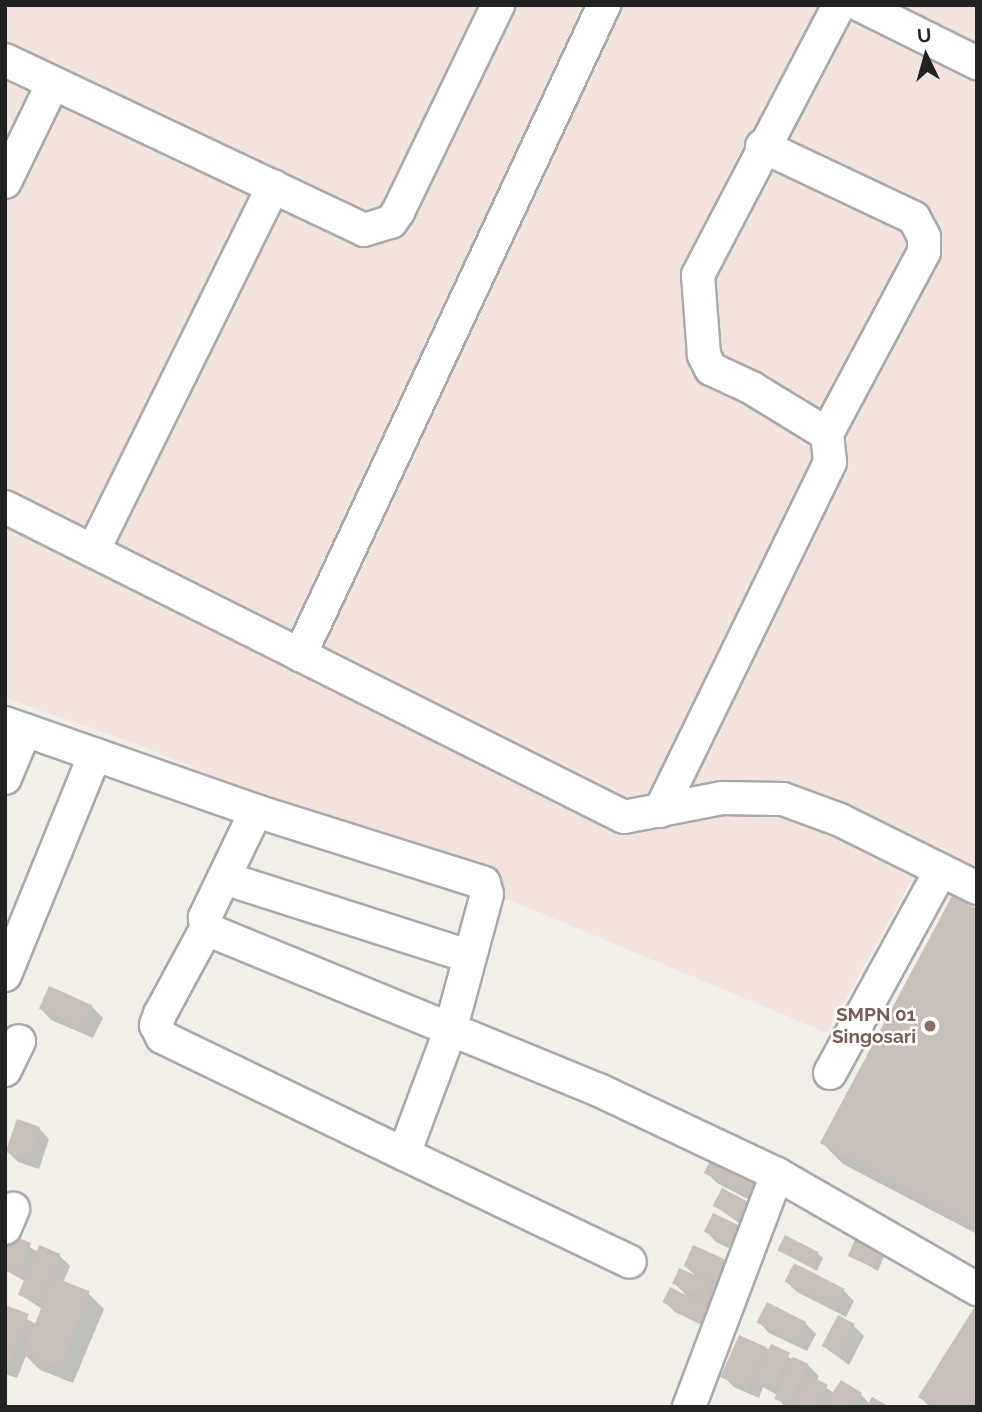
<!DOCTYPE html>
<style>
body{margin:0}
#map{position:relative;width:982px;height:1412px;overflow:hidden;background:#f2efe9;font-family:Raleway,sans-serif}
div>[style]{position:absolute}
.military>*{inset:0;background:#f3e3dd}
.shadow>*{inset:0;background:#0003}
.building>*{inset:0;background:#c7bfb8;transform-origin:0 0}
.roads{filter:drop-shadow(2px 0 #a9a9a9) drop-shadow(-2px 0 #a9a9a9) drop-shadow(0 2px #a9a9a9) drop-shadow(0 -2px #a9a9a9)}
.minor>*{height:32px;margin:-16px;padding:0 16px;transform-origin:16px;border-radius:16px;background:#fff}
.dots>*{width:19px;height:19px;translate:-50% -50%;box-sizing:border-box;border:4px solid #fff;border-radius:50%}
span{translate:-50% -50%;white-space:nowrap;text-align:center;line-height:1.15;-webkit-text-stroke:5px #fff;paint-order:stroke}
.education-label{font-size:19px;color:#785e54;font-weight:700}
.right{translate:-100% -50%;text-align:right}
.frame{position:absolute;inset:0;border:7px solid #222;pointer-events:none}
.north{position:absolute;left:891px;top:21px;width:70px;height:70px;-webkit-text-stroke:5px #fff;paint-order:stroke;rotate:355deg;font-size:19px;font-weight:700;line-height:28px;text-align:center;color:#222}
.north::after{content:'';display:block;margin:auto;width:24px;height:32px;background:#222;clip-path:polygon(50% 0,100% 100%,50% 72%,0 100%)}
</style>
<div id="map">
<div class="military">
<i style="clip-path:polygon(5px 5px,977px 5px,977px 914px,911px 881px,827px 1033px,137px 744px,5px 698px)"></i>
</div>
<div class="shadow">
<i style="clip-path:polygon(977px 911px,977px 1234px,843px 1164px,822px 1143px)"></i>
<i style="clip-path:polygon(92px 1007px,103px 1018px,93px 1038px,51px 1020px,41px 1009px)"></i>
<i style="clip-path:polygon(39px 1128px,49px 1139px,39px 1169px,18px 1162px,7px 1151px)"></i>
<i style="clip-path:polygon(717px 1152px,769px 1210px,717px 1183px,706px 1172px)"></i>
<i style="clip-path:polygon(715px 1206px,756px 1208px,750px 1258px,716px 1242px,706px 1231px,742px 1225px)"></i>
<i style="clip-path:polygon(11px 1236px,38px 1252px,59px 1255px,70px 1266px,63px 1283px,88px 1293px,104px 1309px,73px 1383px,40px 1370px,26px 1356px,17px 1378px,5px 1374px,5px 1307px,36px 1324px,42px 1309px,21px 1295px,26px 1282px,5px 1270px,5px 1245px)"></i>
<i style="clip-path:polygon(881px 1249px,885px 1254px,878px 1271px,850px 1255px)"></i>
<i style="clip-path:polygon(780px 1250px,818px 1254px,823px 1258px,817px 1271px)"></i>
<i style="clip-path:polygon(685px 1266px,740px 1267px,734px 1316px,698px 1303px,716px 1332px,675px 1312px,664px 1301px,689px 1298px,674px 1283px,697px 1277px)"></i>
<i style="clip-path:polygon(786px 1281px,844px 1291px,854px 1301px,846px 1317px,797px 1292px)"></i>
<i style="clip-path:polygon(759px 1322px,805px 1323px,816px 1334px,807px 1351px,769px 1333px)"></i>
<i style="clip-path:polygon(854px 1326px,864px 1336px,849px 1365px,823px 1346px)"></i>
<i style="clip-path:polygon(765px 1348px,808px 1365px,819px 1376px,817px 1381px,835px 1394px,861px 1395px,870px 1404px,886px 1407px,784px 1407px,777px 1395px,763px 1387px,759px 1398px,734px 1387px,723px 1376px)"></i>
<i style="clip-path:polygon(920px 1397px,977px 1407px,930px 1407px)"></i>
</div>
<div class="building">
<i style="clip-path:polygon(952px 896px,977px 909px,977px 1225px,820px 1143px)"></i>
<i style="left:49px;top:986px;width:48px;height:25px;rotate:24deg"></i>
<i style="left:17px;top:1119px;width:24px;height:35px;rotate:19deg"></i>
<i style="left:716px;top:1150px;width:61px;height:26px;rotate:28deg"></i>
<i style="left:722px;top:1188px;width:40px;height:20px;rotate:28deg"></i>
<i style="left:713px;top:1213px;width:39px;height:21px;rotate:26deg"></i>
<i style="clip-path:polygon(10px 1234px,31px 1243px,19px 1274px,5px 1268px)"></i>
<i style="left:785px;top:1235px;width:38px;height:17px;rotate:27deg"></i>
<i style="left:856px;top:1237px;width:28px;height:21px;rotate:23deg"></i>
<i style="left:39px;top:1245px;width:23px;height:54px;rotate:23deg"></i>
<i style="left:693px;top:1245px;width:52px;height:23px;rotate:24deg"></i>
<i style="left:794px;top:1263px;width:57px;height:21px;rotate:27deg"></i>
<i style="left:679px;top:1268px;width:56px;height:17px;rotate:24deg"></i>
<i style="left:53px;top:1277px;width:39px;height:83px;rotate:21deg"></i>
<i style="left:670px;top:1287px;width:47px;height:17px;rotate:27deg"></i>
<i style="left:767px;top:1302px;width:44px;height:23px;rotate:27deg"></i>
<i style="clip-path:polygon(977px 1303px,977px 1407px,937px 1407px,918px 1397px)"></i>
<i style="clip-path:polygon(5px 1305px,29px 1314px,5px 1371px)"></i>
<i style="left:838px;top:1315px;width:19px;height:35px;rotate:28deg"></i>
<i style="left:739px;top:1335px;width:30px;height:46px;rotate:24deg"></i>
<i style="left:771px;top:1344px;width:21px;height:40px;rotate:25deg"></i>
<i style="left:793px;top:1357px;width:17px;height:46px;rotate:24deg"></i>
<i style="clip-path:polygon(809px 1375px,828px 1385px,817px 1407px,793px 1407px)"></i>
<i style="clip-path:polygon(841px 1380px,862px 1393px,853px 1407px,829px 1407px,825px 1404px)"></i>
<i style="clip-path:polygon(872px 1397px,890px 1407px,866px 1407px)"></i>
</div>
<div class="roads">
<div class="minor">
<i style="left:860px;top:5px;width:131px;rotate:26.4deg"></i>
<i style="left:5px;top:60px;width:397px;rotate:25.3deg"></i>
<i style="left:364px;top:230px;width:28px;rotate:-17deg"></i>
<i style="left:391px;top:222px;width:12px;rotate:-55deg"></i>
<i style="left:398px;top:212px;width:230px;rotate:-64.2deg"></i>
<i style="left:762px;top:146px;width:168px;rotate:25.3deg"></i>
<i style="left:914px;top:218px;width:21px;rotate:62deg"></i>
<i style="left:924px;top:237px;width:15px;rotate:90deg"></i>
<i style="left:924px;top:252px;width:206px;rotate:118.1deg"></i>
<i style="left:5px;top:182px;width:110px;rotate:-64.1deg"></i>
<i style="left:5px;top:507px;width:692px;rotate:26.6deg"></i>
<i style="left:624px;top:817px;width:100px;rotate:-11deg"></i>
<i style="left:722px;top:798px;width:61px;rotate:0.9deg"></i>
<i style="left:783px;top:799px;width:61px;rotate:20.2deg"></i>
<i style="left:840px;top:820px;width:153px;rotate:26.4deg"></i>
<i style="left:93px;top:551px;width:407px;rotate:-63.7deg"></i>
<i style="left:300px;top:655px;width:718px;rotate:-64.93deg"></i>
<i style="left:5px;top:723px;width:266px;rotate:19.3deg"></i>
<i style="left:256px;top:811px;width:239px;rotate:17.5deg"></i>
<i style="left:484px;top:883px;width:11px;rotate:75deg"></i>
<i style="left:487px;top:894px;width:142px;rotate:105.1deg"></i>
<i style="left:450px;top:1031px;width:131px;rotate:110.5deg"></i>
<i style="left:404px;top:1154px;width:250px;rotate:25.5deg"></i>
<i style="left:5px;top:778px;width:52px;rotate:-67.4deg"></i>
<i style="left:256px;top:811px;width:118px;rotate:115.7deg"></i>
<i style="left:205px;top:917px;width:12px;rotate:85deg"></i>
<i style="left:206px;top:929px;width:425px;rotate:22.3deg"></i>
<i style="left:599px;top:1090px;width:197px;rotate:25.3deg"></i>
<i style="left:777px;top:1174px;width:231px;rotate:29.9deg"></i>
<i style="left:660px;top:811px;width:388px;rotate:-64deg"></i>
<i style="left:830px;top:462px;width:28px;rotate:-96deg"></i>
<i style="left:827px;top:434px;width:88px;rotate:-148.5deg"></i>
<i style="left:752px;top:388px;width:45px;rotate:-155.1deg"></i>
<i style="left:711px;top:369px;width:16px;rotate:-117deg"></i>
<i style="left:704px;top:355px;width:80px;rotate:-94.3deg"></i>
<i style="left:698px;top:275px;width:305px;rotate:-62.4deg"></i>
<i style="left:224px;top:878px;width:257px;rotate:17.7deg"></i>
<i style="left:206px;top:929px;width:97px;rotate:118.4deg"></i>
<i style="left:160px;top:1014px;width:12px;rotate:110deg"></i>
<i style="left:156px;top:1025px;width:13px;rotate:63deg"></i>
<i style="left:162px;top:1037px;width:269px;rotate:25.8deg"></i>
<i style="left:5px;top:975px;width:238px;rotate:-67.8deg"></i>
<i style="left:5px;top:1070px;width:32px;rotate:-64deg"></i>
<i style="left:830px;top:1073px;width:231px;rotate:-61.3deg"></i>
<i style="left:5px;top:1228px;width:21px;rotate:-67deg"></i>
<i style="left:689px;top:1407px;width:249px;rotate:-69.3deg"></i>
</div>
</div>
<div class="dots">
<i style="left:930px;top:1026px;background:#8d6e63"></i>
</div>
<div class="education-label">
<span class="right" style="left:916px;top:1026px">SMPN 01<br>Singosari</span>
</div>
<div class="frame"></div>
<div class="north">U</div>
</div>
